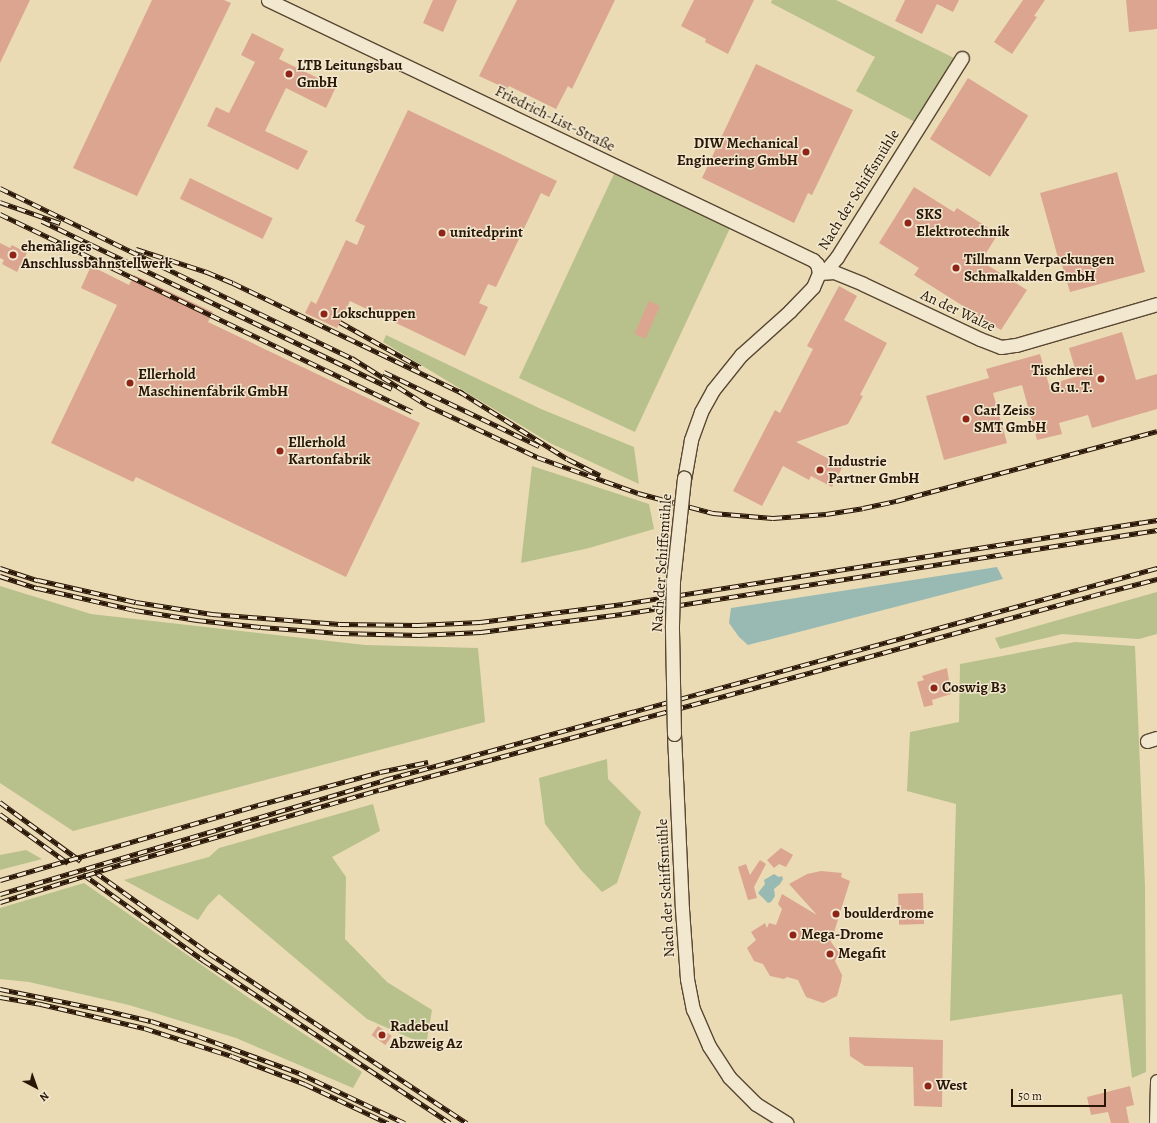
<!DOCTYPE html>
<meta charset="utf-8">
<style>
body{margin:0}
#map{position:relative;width:1157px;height:1123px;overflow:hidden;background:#eadbb5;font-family:Alegreya,serif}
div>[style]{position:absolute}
.green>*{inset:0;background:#b8c08c;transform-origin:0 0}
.water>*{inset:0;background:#98bab3}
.building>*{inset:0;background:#dca590;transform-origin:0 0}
.roads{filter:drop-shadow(1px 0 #594732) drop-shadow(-1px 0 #594732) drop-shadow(0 1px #594732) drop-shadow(0 -1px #594732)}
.minor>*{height:13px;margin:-6.5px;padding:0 6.5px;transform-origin:6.5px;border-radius:6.5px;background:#f1e8cf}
.rail>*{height:4.5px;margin-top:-2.25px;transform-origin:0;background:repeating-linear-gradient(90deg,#f1e8cf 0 9px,#291606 0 18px);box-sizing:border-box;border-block:1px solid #291606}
.bridges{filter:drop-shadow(1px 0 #594732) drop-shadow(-1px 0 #594732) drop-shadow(0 1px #594732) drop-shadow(0 -1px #594732)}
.minor-bridge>*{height:13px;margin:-6.5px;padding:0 6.5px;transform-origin:6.5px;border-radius:6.5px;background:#f1e8cf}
.dots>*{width:11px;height:11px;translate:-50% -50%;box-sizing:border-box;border:2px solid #f1e8cf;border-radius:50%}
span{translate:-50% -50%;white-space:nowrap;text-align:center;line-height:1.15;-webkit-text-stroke:3px #f1e8cf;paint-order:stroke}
.poi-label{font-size:15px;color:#291606;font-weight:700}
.left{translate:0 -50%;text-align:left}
.right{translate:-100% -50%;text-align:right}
.street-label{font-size:15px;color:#291606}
.north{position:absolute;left:16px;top:1067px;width:40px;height:40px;-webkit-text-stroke:3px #f1e8cf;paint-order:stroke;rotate:139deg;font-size:11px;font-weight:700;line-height:16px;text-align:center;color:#291606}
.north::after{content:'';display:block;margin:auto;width:14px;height:18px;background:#291606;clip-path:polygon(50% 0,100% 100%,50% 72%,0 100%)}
.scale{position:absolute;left:1011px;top:1089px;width:95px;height:18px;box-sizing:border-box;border:2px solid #291606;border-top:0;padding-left:5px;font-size:12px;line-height:14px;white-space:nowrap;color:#291606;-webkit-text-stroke:3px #f1e8cf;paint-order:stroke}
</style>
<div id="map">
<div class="green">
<i style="clip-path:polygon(772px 0,836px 0,954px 58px,915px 122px,856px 91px,875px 57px,771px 3px)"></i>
<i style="left:614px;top:174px;width:128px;height:225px;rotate:25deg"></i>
<i style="clip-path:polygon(386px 335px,541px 409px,634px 447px,639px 484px,550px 443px,383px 342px)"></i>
<i style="clip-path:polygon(532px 466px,649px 504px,654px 529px,589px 548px,521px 563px)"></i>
<i style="clip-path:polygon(0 586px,91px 614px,365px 645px,478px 648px,485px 722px,73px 831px,0 783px)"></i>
<i style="clip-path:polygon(1157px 592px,1157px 634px,1139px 639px,1062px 634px,1000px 649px,995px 638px)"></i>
<i style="clip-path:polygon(1075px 642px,1135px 646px,1145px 886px,1146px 1072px,1132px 1078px,1122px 994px,950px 1021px,956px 804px,907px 791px,910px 732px,959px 722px,960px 664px)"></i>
<i style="clip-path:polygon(607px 759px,608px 779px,641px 812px,617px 883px,602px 892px,581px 870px,545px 824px,539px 778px)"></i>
<i style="clip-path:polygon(373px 804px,380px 831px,332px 857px,346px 877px,345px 939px,387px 982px,432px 1010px,426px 1045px,367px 1019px,219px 894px,208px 905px,198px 920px,124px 880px,209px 857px,219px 848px)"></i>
<i style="clip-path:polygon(26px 850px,42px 859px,0 870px,0 855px)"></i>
<i style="clip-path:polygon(84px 883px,249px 998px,362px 1072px,353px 1088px,236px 1038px,129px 1005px,29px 982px,0 979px,0 908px)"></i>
</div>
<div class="water">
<i style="clip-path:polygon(997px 567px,1003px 579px,748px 645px,739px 637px,729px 623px,731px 608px)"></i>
<i style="clip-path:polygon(774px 874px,779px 877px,782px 876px,783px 879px,780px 884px,774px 889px,775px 896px,771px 902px,768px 903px,758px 893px,765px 884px,764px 880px)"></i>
</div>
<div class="building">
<i style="clip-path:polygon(0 0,30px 0,0 63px)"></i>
<i style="clip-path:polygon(152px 0,224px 0,231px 3px,137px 196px,73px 168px)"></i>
<i style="clip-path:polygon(433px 0,457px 0,443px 32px,423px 23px)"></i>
<i style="clip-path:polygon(517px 0,615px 0,572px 89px,568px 86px,556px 109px,509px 86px,507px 89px,479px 76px)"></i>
<i style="clip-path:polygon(694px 0,754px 0,728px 54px,705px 42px,706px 39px,681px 26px)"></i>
<i style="clip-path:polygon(905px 0,959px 0,953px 12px,937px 4px,922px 34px,895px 21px)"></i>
<i style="clip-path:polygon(1023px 0,1045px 0,1034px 16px,1037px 17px,1012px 54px,994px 42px)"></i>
<i style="clip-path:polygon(1126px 0,1157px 0,1157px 29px,1129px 32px)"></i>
<i style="clip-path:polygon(252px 33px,284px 49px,279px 59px,336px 87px,326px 108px,286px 88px,265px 131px,308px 151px,298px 170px,207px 126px,216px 107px,229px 113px,255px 62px,241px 55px)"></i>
<i style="clip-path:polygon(756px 64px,853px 110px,812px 195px,808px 193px,794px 223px,702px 178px)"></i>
<i style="left:968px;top:78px;width:71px;height:72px;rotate:32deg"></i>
<i style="clip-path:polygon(408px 110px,557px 181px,549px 197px,541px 193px,496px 287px,488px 284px,479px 303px,488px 307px,465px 356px,350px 301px,337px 328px,305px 313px,311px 301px,316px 304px,346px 240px,357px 245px,365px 226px,355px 221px)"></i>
<i style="clip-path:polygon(1117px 172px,1145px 272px,1070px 292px,1062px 265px,1060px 265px,1040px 193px)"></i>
<i style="left:190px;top:178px;width:92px;height:23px;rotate:26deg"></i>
<i style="clip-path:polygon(914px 187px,954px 212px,957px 208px,998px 234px,981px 261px,1027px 290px,1001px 330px,914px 275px,919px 268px,879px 243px)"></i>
<i style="clip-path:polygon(0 243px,10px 248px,12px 245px,27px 253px,17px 272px,2px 264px,4px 260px,0 258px)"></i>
<i style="clip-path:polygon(91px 266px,129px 285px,134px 275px,213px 312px,208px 322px,420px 423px,346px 577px,136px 477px,133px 482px,51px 443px,117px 305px,81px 288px)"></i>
<i style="clip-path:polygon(839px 286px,857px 296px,844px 320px,887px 343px,860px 395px,863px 396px,848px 424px,796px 442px,843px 466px,832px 487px,811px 476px,809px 480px,783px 466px,762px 506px,733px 491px,775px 410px,780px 413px,813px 349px,807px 346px)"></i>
<i style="left:649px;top:301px;width:12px;height:36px;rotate:24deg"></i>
<i style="clip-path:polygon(1122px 332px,1136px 380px,1157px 374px,1157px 409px,1092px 428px,1088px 415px,1059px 423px,1062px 434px,1037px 440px,1022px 385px,993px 393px,1007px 443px,944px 460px,926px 396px,989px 378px,986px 369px,1040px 354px,1049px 385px,1077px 376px,1069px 348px)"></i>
<i style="clip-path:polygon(947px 668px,951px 694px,932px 700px,933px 705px,924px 707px,917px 682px,924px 680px,922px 676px)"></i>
<i style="clip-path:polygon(781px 848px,793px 855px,786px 867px,779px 864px,774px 868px,767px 860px)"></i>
<i style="clip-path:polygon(760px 860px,766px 864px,754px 887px,757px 898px,748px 900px,738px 867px,746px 864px,750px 875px)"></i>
<i style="clip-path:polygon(821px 871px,842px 873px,841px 877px,850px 881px,831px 942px,839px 953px,835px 961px,842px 975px,841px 982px,837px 996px,823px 1003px,806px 997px,798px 980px,787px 977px,784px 979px,770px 976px,763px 964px,754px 961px,747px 948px,756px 940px,751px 932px,765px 923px,767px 928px,769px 923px,776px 925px,782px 909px,778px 904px,782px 894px,817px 915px,789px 884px,807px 874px)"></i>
<i style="left:923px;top:893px;width:31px;height:25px;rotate:88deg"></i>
<i style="left:378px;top:1026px;width:17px;height:11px;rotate:36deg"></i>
<i style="clip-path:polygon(849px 1037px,943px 1040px,942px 1107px,914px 1106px,913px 1067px,865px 1066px,850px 1056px)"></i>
<i style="clip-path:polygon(1130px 1086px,1134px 1105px,1126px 1107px,1129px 1123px,1111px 1123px,1108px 1112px,1091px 1115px,1087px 1097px)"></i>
</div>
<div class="roads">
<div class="minor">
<i style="left:268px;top:0;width:604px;rotate:25.5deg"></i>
<i style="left:813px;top:260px;width:6px;rotate:45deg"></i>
<i style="left:817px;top:264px;width:9px;rotate:77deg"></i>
<i style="left:819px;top:273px;width:15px;rotate:113deg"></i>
<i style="left:813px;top:287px;width:33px;rotate:134deg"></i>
<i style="left:790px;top:311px;width:66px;rotate:138.1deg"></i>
<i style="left:741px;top:355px;width:45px;rotate:128.7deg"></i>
<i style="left:713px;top:390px;width:25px;rotate:119deg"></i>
<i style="left:701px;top:412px;width:30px;rotate:110deg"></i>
<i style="left:691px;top:440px;width:39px;rotate:100deg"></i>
<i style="left:819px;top:273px;width:15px;rotate:-4deg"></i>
<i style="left:834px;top:272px;width:31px;rotate:22deg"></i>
<i style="left:863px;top:284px;width:129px;rotate:25.2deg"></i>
<i style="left:980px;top:339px;width:22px;rotate:21deg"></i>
<i style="left:1001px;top:347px;width:15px;rotate:-8deg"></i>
<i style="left:1016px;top:345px;width:147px;rotate:-16.2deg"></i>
<i style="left:819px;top:273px;width:9px;rotate:-27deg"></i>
<i style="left:827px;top:269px;width:16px;rotate:-50deg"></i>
<i style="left:837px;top:257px;width:235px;rotate:-57.9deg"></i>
<i style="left:674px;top:734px;width:175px;rotate:87.4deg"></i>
<i style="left:682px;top:909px;width:70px;rotate:85.9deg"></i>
<i style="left:687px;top:979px;width:31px;rotate:79deg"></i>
<i style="left:693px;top:1009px;width:40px;rotate:66.6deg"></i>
<i style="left:709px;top:1046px;width:37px;rotate:57deg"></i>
<i style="left:729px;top:1077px;width:38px;rotate:45deg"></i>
<i style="left:756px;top:1104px;width:36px;rotate:32deg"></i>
<i style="left:1147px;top:741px;width:10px;rotate:-17deg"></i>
<i style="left:1156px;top:1123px;width:42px;rotate:-88.6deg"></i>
</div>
</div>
<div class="rail">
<i style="left:0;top:188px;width:391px;rotate:25.8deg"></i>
<i style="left:352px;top:358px;width:89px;rotate:32.1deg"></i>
<i style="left:427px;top:405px;width:122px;rotate:25.3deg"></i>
<i style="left:537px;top:457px;width:107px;rotate:19.6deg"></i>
<i style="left:638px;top:493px;width:78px;rotate:14.9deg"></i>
<i style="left:713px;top:513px;width:60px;rotate:4.8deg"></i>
<i style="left:773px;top:518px;width:53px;rotate:-4.3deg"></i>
<i style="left:826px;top:514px;width:37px;rotate:-9deg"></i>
<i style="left:863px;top:508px;width:34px;rotate:-12deg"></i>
<i style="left:896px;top:501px;width:270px;rotate:-15deg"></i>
<i style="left:0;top:202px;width:64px;rotate:19.3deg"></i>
<i style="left:0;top:214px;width:457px;rotate:25.6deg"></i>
<i style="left:42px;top:221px;width:388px;rotate:25.6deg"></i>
<i style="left:136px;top:249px;width:75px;rotate:17.9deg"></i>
<i style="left:207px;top:272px;width:28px;rotate:23deg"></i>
<i style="left:233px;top:283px;width:255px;rotate:25.6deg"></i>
<i style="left:340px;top:322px;width:92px;rotate:29.4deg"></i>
<i style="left:384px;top:372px;width:172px;rotate:25.5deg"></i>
<i style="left:459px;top:391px;width:128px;rotate:32deg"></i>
<i style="left:568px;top:459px;width:36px;rotate:27deg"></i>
<i style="left:0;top:568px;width:40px;rotate:18deg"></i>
<i style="left:38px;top:580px;width:100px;rotate:12.7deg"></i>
<i style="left:136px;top:602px;width:77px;rotate:9deg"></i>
<i style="left:212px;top:614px;width:128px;rotate:4.5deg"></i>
<i style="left:340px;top:624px;width:78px;rotate:0.7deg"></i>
<i style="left:418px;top:625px;width:62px;rotate:-2.8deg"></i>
<i style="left:480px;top:622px;width:144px;rotate:-7.2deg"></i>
<i style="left:623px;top:604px;width:541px;rotate:-8.94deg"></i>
<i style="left:0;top:576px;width:40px;rotate:18deg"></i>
<i style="left:38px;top:588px;width:99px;rotate:12.8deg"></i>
<i style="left:135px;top:610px;width:63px;rotate:9.2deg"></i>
<i style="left:197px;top:620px;width:64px;rotate:6.2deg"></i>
<i style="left:261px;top:627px;width:79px;rotate:4.3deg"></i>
<i style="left:340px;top:633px;width:79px;rotate:1.5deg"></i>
<i style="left:419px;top:635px;width:62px;rotate:-2.8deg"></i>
<i style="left:481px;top:632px;width:142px;rotate:-7.3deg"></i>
<i style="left:622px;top:614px;width:542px;rotate:-8.92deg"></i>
<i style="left:0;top:802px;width:100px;rotate:36.1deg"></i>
<i style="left:0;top:814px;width:84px;rotate:35.8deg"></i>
<i style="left:94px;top:871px;width:141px;rotate:35.5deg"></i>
<i style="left:209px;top:953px;width:309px;rotate:33.4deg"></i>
<i style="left:83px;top:874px;width:148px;rotate:35.6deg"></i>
<i style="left:203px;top:960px;width:296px;rotate:33.4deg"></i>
<i style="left:0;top:880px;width:269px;rotate:-16.2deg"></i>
<i style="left:258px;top:805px;width:126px;rotate:-15.1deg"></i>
<i style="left:380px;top:772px;width:49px;rotate:-11.8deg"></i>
<i style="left:0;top:894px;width:401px;rotate:-16.5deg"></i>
<i style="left:384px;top:780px;width:802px;rotate:-15.34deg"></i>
<i style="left:0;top:902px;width:128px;rotate:-17.3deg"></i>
<i style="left:122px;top:864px;width:267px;rotate:-16.1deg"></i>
<i style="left:379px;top:790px;width:753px;rotate:-15.24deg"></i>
<i style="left:1106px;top:592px;width:53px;rotate:-14.3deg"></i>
<i style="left:0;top:989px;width:106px;rotate:11.4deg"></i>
<i style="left:104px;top:1010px;width:48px;rotate:13.2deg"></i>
<i style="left:151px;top:1021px;width:49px;rotate:17.7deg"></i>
<i style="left:198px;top:1036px;width:108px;rotate:20.1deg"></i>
<i style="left:299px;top:1073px;width:117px;rotate:25.3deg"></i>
<i style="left:0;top:997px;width:42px;rotate:9.7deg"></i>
<i style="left:41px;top:1004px;width:106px;rotate:13.1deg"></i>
<i style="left:144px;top:1028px;width:92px;rotate:17.7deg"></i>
<i style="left:232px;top:1056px;width:78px;rotate:21deg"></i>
<i style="left:305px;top:1084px;width:92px;rotate:25.2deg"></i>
</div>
<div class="bridges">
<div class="minor-bridge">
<i style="left:674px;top:734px;width:109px;rotate:-91.1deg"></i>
<i style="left:672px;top:625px;width:44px;rotate:-88.7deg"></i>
<i style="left:673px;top:581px;width:104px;rotate:-83.9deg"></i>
</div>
</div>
<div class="dots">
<i style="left:289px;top:74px;background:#8f2418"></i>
<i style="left:806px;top:152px;background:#8f2418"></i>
<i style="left:908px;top:223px;background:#8f2418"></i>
<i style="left:442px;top:233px;background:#8f2418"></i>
<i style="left:13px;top:255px;background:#8f2418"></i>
<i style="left:956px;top:268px;background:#8f2418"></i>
<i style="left:324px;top:314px;background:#8f2418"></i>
<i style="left:1101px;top:379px;background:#8f2418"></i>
<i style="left:130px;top:383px;background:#8f2418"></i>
<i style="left:966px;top:419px;background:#8f2418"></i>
<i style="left:280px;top:451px;background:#8f2418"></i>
<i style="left:820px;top:470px;background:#8f2418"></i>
<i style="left:934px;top:688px;background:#8f2418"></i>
<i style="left:836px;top:914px;background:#8f2418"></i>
<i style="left:793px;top:935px;background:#8f2418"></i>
<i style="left:830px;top:954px;background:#8f2418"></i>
<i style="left:382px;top:1035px;background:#8f2418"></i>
<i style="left:928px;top:1086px;background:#8f2418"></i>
</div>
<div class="poi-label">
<span class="left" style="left:297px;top:74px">LTB Leitungsbau<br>GmbH</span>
<span class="right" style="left:798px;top:152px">DIW Mechanical<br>Engineering GmbH</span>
<span class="left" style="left:916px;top:223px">SKS<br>Elektrotechnik</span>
<span class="left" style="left:450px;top:233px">unitedprint</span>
<span class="left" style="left:21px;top:255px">ehemaliges<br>Anschlussbahnstellwerk</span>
<span class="left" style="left:964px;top:268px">Tillmann Verpackungen<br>Schmalkalden GmbH</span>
<span class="left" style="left:332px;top:314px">Lokschuppen</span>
<span class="right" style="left:1093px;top:379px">Tischlerei<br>G. u. T.</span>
<span class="left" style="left:138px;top:383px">Ellerhold<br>Maschinenfabrik GmbH</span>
<span class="left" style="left:974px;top:419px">Carl Zeiss<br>SMT GmbH</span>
<span class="left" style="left:288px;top:451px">Ellerhold<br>Kartonfabrik</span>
<span class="left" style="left:828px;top:470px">Industrie<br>Partner GmbH</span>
<span class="left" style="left:942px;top:688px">Coswig B3</span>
<span class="left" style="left:844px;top:914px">boulderdrome</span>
<span class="left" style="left:801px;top:935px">Mega-Drome</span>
<span class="left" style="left:838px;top:954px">Megafit</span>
<span class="left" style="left:390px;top:1035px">Radebeul<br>Abzweig Az</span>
<span class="left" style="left:936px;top:1086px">West</span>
</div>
<div class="street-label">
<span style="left:555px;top:119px;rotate:26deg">Friedrich-List-Straße</span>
<span style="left:859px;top:190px;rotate:-58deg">Nach der Schiffsmühle</span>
<span style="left:958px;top:311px;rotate:25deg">An der Walze</span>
<span style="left:662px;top:563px;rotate:-86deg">Nach der Schiffsmühle</span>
<span style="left:666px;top:888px;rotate:-93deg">Nach der Schiffsmühle</span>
</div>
<div class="north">N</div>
<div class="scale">50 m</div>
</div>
